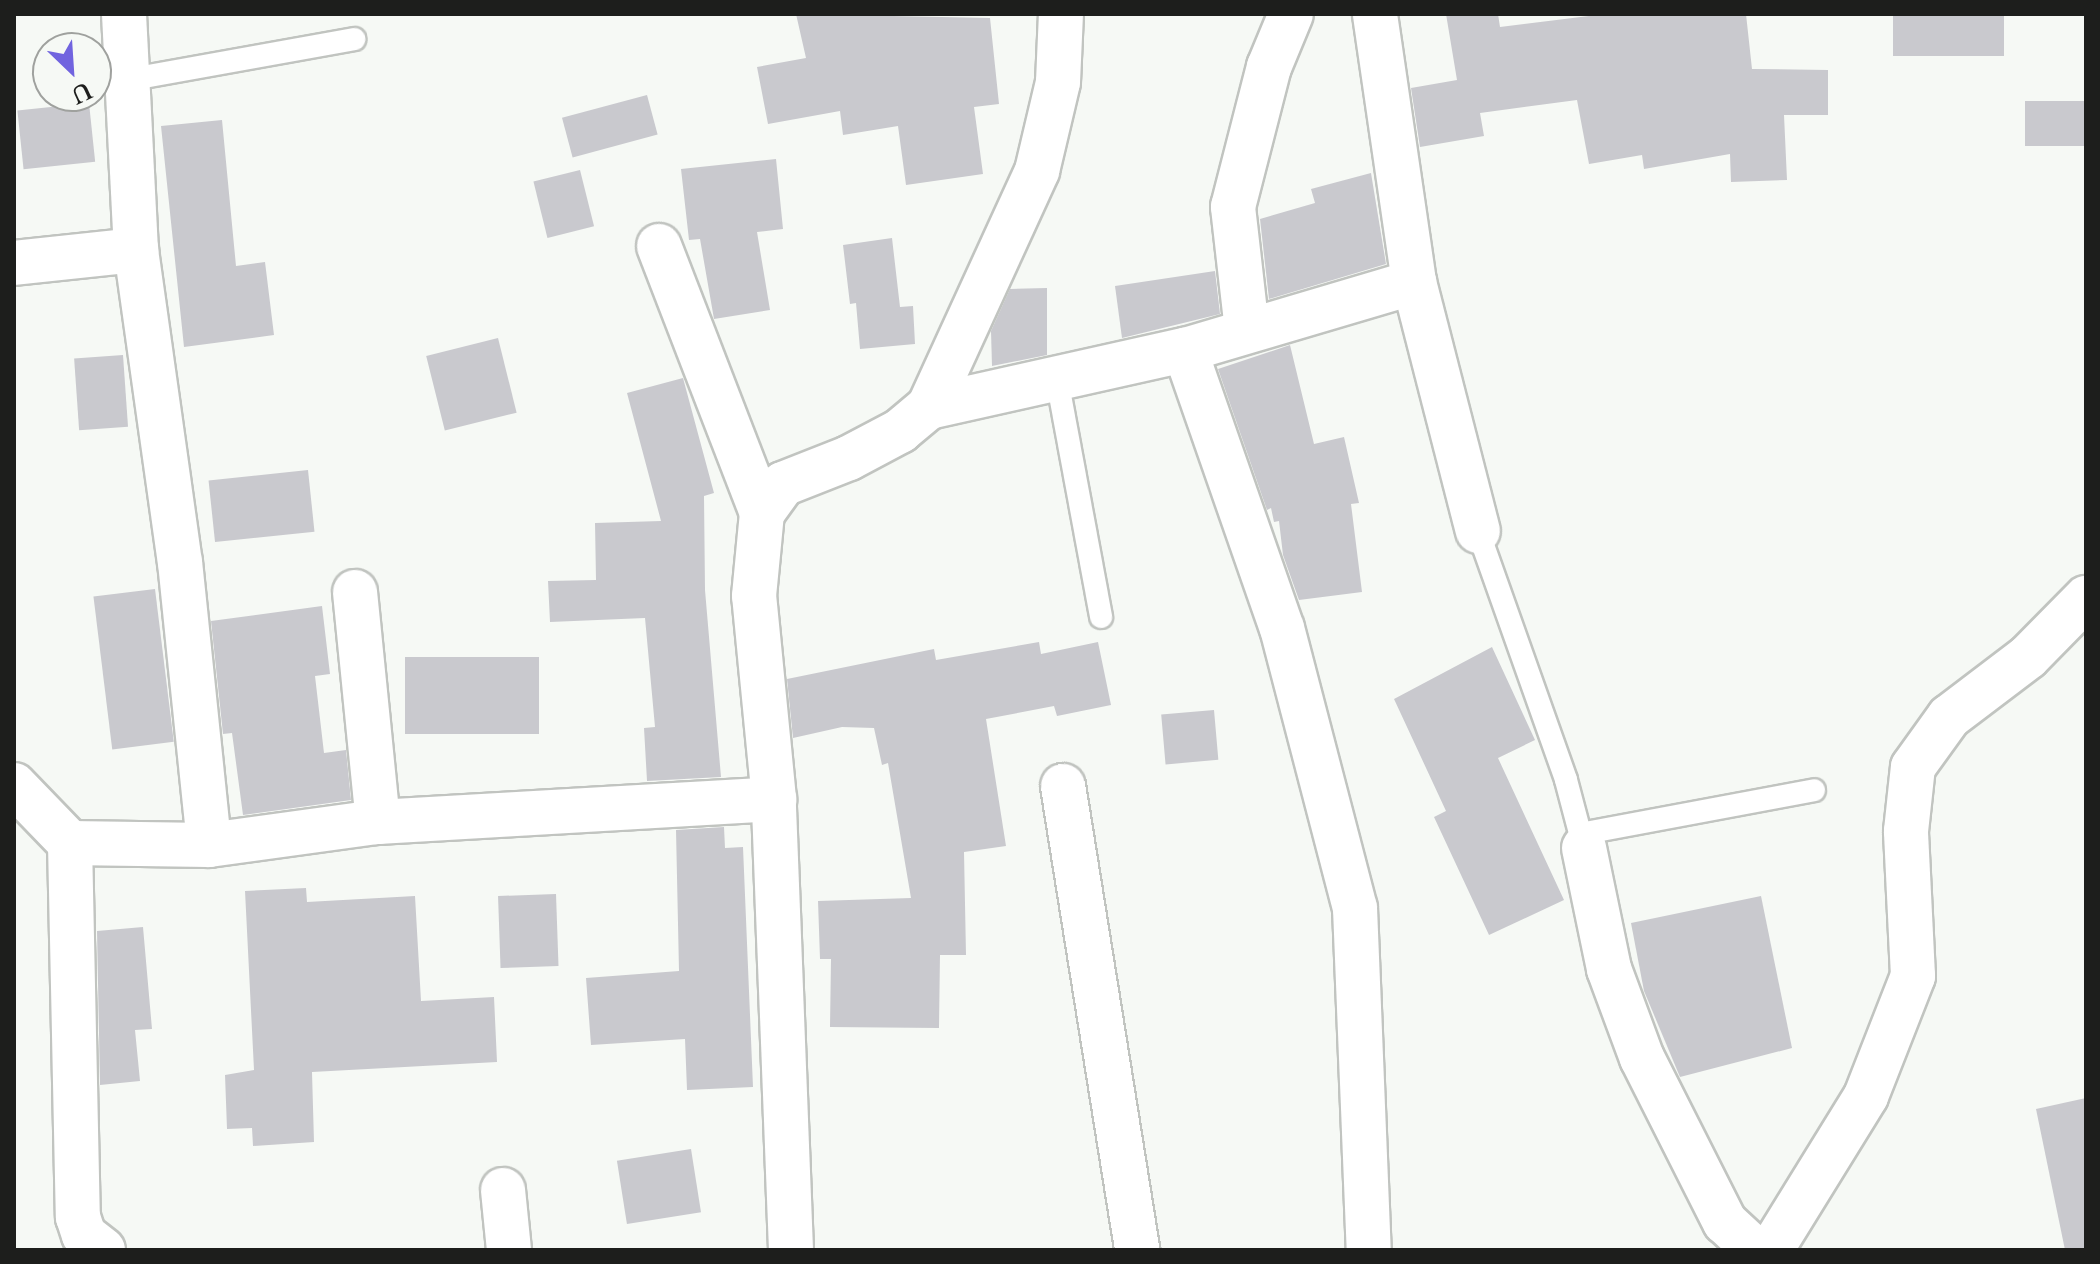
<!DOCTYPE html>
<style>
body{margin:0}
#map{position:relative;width:2100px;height:1264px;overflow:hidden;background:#f6f9f5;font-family:"Libre Baskerville",serif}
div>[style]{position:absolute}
.building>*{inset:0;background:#c9c9ce;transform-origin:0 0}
.roads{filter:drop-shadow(2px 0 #c1c4c0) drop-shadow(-2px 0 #c1c4c0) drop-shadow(0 2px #c1c4c0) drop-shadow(0 -2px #c1c4c0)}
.lane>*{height:22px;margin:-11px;padding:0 11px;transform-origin:11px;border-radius:11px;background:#fff}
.street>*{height:44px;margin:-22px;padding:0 22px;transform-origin:22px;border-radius:22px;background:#fff}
span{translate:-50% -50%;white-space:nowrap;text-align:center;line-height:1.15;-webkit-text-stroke:6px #f6f9f5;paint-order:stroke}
.frame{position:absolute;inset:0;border:16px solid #1d1e1c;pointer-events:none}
.north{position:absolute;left:32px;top:32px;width:80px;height:80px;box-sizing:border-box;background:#f6f9f5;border:2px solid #9fa19e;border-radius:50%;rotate:155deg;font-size:22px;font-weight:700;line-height:32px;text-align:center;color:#1d1e1c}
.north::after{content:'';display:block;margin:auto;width:28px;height:36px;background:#7164df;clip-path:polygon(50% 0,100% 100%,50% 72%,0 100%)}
</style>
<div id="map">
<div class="building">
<i style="clip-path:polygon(796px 14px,990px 18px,999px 104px,974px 107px,983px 174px,906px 185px,898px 126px,843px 135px,840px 111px,768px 124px,757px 67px,806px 58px)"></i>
<i style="clip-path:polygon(1446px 14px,1498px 14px,1500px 27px,1605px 14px,1746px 14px,1752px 69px,1828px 70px,1828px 115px,1784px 115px,1787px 180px,1731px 182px,1730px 154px,1644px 169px,1642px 155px,1589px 164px,1577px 100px,1480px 113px,1484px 136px,1420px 147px,1411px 88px,1457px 80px)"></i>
<i style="left:1893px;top:14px;width:111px;height:42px"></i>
<i style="left:647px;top:95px;width:41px;height:88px;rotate:75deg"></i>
<i style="left:2086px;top:101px;width:45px;height:61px;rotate:90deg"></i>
<i style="left:89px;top:103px;width:59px;height:72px;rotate:84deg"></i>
<i style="clip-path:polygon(222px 120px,236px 266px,265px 262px,274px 335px,184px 347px,161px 126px)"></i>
<i style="clip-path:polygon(776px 159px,783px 229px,757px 232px,770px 310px,714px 319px,700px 239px,689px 240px,681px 169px)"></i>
<i style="left:580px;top:170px;width:58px;height:48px;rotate:76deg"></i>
<i style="clip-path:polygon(1371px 173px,1386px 264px,1269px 299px,1260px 219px,1315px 203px,1311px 189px)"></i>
<i style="clip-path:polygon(892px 238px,900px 307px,913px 306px,915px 344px,860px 349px,856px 303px,850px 304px,843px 245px)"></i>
<i style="clip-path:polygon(1215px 271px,1220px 314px,1122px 338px,1115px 286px)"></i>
<i style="clip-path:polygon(1047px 288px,1047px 355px,992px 366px,991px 331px,1010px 289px)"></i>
<i style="left:498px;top:338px;width:77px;height:74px;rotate:76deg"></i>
<i style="clip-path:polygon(1290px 345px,1314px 444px,1344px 437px,1359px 503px,1351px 504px,1362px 592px,1299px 600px,1283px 555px,1279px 521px,1274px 522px,1271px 508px,1267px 510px,1218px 369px)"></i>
<i style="left:123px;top:355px;width:72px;height:49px;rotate:86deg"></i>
<i style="clip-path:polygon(683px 378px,714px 493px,704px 496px,705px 590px,721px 777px,647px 781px,644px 728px,655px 727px,645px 618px,550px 622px,548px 581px,596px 580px,595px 523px,661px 521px,627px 393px)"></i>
<i style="left:308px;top:470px;width:62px;height:100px;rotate:84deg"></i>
<i style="left:155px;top:589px;width:154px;height:62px;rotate:83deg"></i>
<i style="clip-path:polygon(322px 606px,330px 674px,315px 676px,324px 753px,346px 750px,351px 800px,243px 815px,232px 733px,223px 734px,211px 621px)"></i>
<i style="clip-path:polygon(1039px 642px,1041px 654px,1098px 642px,1111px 705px,1057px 716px,1054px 706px,986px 719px,1006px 846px,964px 852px,966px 955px,940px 955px,939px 1028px,830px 1027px,831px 959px,820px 959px,818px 901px,911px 898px,888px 763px,882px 765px,874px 728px,842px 727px,793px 738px,787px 679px,934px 649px,936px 660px)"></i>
<i style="clip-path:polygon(1492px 647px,1535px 740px,1498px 758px,1564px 900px,1489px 935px,1434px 817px,1446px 811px,1394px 699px)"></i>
<i style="left:405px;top:657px;width:134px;height:77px"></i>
<i style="left:1214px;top:710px;width:50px;height:53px;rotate:85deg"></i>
<i style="clip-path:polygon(724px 827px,725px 848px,743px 847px,753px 1087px,687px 1090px,685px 1039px,591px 1045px,586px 978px,679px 971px,676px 830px)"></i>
<i style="clip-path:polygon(306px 888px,307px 902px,415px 896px,421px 1001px,494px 997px,497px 1062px,312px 1072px,314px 1142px,253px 1146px,252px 1128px,227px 1129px,225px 1075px,254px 1070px,245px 891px)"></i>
<i style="left:556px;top:894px;width:72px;height:58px;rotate:88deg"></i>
<i style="clip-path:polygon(1761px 896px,1792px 1048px,1680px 1077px,1644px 991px,1631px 923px)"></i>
<i style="clip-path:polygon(143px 927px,152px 1029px,135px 1030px,140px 1081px,100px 1085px,97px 931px)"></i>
<i style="clip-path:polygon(2086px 1098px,2086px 1250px,2065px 1250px,2036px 1109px)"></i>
<i style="left:691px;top:1149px;width:64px;height:75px;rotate:81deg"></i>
</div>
<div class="roads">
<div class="lane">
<i style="left:127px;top:80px;width:231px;rotate:-10.2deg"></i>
<i style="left:1057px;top:379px;width:242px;rotate:79.5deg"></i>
<i style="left:1478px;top:531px;width:264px;rotate:70.5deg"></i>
<i style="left:1566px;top:780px;width:70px;rotate:75.2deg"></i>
<i style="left:1580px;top:834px;width:238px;rotate:-10.6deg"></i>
</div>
<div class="street">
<i style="left:124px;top:14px;width:236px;rotate:87.1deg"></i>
<i style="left:136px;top:250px;width:315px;rotate:82deg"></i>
<i style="left:180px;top:562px;width:284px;rotate:84.1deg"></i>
<i style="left:209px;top:845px;width:171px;rotate:-7.8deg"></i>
<i style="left:378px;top:822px;width:397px;rotate:-3.3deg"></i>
<i style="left:659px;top:246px;width:286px;rotate:68.9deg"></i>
<i style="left:14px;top:263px;width:123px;rotate:-6.1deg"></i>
<i style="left:1414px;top:282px;width:257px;rotate:75.6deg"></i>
<i style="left:1247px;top:330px;width:124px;rotate:-96.5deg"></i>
<i style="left:1233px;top:207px;width:145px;rotate:-75.6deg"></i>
<i style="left:1269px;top:67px;width:57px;rotate:-67.5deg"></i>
<i style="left:1185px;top:350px;width:294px;rotate:70.8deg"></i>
<i style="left:1282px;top:628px;width:289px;rotate:75.4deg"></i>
<i style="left:1355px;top:908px;width:342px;rotate:87.7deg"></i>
<i style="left:929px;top:407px;width:262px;rotate:-12.6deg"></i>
<i style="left:1185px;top:350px;width:239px;rotate:-16.5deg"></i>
<i style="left:1414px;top:282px;width:271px;rotate:-98.3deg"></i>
<i style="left:355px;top:592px;width:231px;rotate:84.3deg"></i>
<i style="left:14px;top:785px;width:81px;rotate:46deg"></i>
<i style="left:70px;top:843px;width:139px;rotate:0.8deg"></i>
<i style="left:1063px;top:786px;width:470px;rotate:80.9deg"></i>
<i style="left:70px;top:843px;width:374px;rotate:88.8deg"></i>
<i style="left:78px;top:1217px;width:19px;rotate:72deg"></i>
<i style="left:84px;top:1235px;width:24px;rotate:38deg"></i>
<i style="left:1584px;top:848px;width:124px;rotate:78.3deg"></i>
<i style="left:1609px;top:969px;width:95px;rotate:69.7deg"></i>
<i style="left:1642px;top:1058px;width:184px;rotate:63.2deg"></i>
<i style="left:1725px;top:1222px;width:41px;rotate:43deg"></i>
<i style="left:503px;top:1190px;width:60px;rotate:84.3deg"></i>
<i style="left:791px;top:1250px;width:451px;rotate:-92.2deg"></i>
<i style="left:774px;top:799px;width:204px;rotate:-95.6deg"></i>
<i style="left:754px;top:596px;width:83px;rotate:-84.5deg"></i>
<i style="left:762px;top:513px;width:36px;rotate:-54deg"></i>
<i style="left:783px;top:484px;width:71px;rotate:-21.5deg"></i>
<i style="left:849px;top:458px;width:58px;rotate:-27.9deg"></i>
<i style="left:900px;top:431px;width:38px;rotate:-40deg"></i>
<i style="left:929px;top:407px;width:260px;rotate:-65.4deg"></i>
<i style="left:1037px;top:171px;width:91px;rotate:-76.7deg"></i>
<i style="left:1058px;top:82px;width:68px;rotate:-87.5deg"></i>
<i style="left:1771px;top:1250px;width:181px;rotate:-58.3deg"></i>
<i style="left:1866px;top:1096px;width:129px;rotate:-68.6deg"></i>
<i style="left:1913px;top:976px;width:145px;rotate:-92.8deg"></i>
<i style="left:1906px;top:831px;width:64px;rotate:-83.8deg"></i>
<i style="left:1913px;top:767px;width:62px;rotate:-54.2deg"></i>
<i style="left:1949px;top:717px;width:99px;rotate:-37.2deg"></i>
<i style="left:2028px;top:657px;width:83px;rotate:-45.5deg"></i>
</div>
</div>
<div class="frame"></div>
<div class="north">U</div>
</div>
